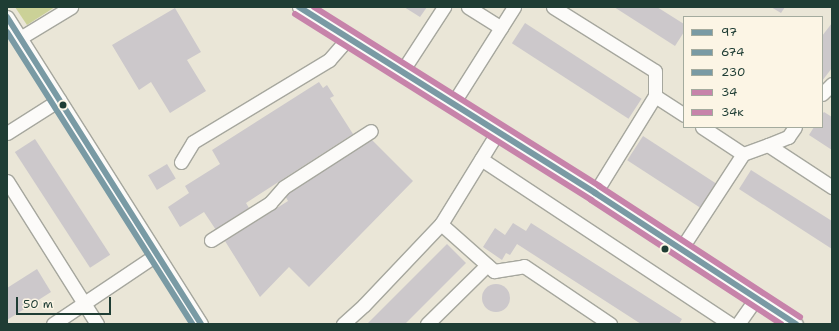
<!DOCTYPE html>
<meta charset="utf-8">
<style>
body{margin:0}
#map{position:relative;width:839px;height:331px;overflow:hidden;background:#eae6d7;font-family:"Shantell Sans",sans-serif}
div>[style]{position:absolute}
.green>*{inset:0;background:#cbd197}
.building>*{inset:0;background:#ccc8cb;transform-origin:0 0}
.round{border-radius:50%}
.roads{filter:drop-shadow(1px 0 #a6a79e) drop-shadow(-1px 0 #a6a79e) drop-shadow(0 1px #a6a79e) drop-shadow(0 -1px #a6a79e)}
.minor>*{height:13px;margin:-6.5px;padding:0 6.5px;transform-origin:6.5px;border-radius:6.5px;background:#fcfbf9}
.bus-1>*{height:6px;margin:-3px;padding:0 3px;transform-origin:3px;border-radius:3px;background:#799aa4}
.bus-2>*{height:6px;margin:-3px;padding:0 3px;transform-origin:3px;border-radius:3px;background:#799aa4}
.bus-3>*{height:6px;margin:-3px;padding:0 3px;transform-origin:3px;border-radius:3px;background:#799aa4}
.bus-4>*{height:6px;margin:-3px;padding:0 3px;transform-origin:3px;border-radius:3px;background:#c783aa}
.bus-5>*{height:6px;margin:-3px;padding:0 3px;transform-origin:3px;border-radius:3px;background:#c783aa}
.dots>*{width:11px;height:11px;translate:-50% -50%;box-sizing:border-box;border:2px solid #fcf5e5;border-radius:50%}
span{translate:-50% -50%;white-space:nowrap;text-align:center;line-height:1.15;-webkit-text-stroke:4px #fcf5e5;paint-order:stroke}
.frame{position:absolute;inset:0;border:8px solid #1f3d34;pointer-events:none}
.legend{position:absolute;left:683px;top:16px;width:140px;height:112px;box-sizing:border-box;background:#fcf5e5;border:1px solid #a4ab9e;margin:0;padding:5px 7px;list-style:none;font-size:12px;color:#1f3d34}
.legend li{display:flex;align-items:center;gap:8px;height:20px}
.legend b{width:20px;border:1px solid #a4ab9e}
.scale{position:absolute;left:16px;top:297px;width:95px;height:18px;box-sizing:border-box;border:2px solid #1f3d34;border-top:0;padding-left:5px;font-size:12px;line-height:14px;white-space:nowrap;color:#1f3d34;-webkit-text-stroke:3px #fcf5e5;paint-order:stroke}
</style>
<div id="map">
<div class="green">
<i style="clip-path:polygon(15px 7px,55px 7px,27px 25px)"></i>
</div>
<div class="building">
<i style="clip-path:polygon(404px 7px,427px 7px,420px 17px)"></i>
<i style="clip-path:polygon(614px 7px,657px 7px,684px 24px,684px 32px,675px 46px)"></i>
<i style="clip-path:polygon(771px 7px,785px 7px,781px 13px)"></i>
<i style="clip-path:polygon(175px 8px,201px 52px,187px 60px,206px 91px,170px 113px,151px 82px,139px 90px,112px 45px)"></i>
<i style="left:525px;top:23px;width:139px;height:24px;rotate:33deg"></i>
<i style="clip-path:polygon(832px 23px,832px 68px,822px 81px,822px 36px)"></i>
<i style="clip-path:polygon(319px 82px,323px 88px,327px 85px,334px 96px,330px 98px,353px 134px,246px 203px,249px 208px,216px 230px,204px 212px,180px 227px,168px 207px,189px 193px,185px 186px,220px 164px,212px 150px)"></i>
<i style="clip-path:polygon(824px 112px,832px 117px,832px 150px,809px 135px,814px 127px,822px 127px,822px 114px)"></i>
<i style="left:643px;top:136px;width:89px;height:29px;rotate:33deg"></i>
<i style="left:35px;top:139px;width:138px;height:24px;rotate:57deg"></i>
<i style="clip-path:polygon(371px 139px,413px 181px,309px 287px,289px 267px,260px 297px,225px 241px,288px 201px,284px 194px)"></i>
<i style="left:167px;top:164px;width:17px;height:22px;rotate:59deg"></i>
<i style="clip-path:polygon(751px 170px,832px 221px,832px 249px,739px 189px)"></i>
<i style="clip-path:polygon(513px 223px,526px 231px,531px 223px,682px 319px,679px 324px,641px 324px,517px 244px,510px 255px,506px 253px,502px 260px,483px 247px,495px 228px,505px 235px)"></i>
<i style="clip-path:polygon(447px 244px,466px 263px,405px 324px,367px 324px)"></i>
<i style="clip-path:polygon(37px 269px,51px 292px,7px 320px,7px 288px)"></i>
<i class="round" style="left:482px;top:284px;width:28px;height:28px"></i>
</div>
<div class="roads">
<div class="minor">
<i style="left:299px;top:7px;width:350px;rotate:32.1deg"></i>
<i style="left:595px;top:193px;width:240px;rotate:33.1deg"></i>
<i style="left:468px;top:7px;width:39px;rotate:32deg"></i>
<i style="left:553px;top:7px;width:120px;rotate:32.1deg"></i>
<i style="left:655px;top:71px;width:25px;rotate:90deg"></i>
<i style="left:655px;top:96px;width:35px;rotate:33deg"></i>
<i style="left:7px;top:17px;width:363px;rotate:57.7deg"></i>
<i style="left:20px;top:38px;width:60px;rotate:-31.3deg"></i>
<i style="left:401px;top:73px;width:79px;rotate:-56.9deg"></i>
<i style="left:822px;top:94px;width:14px;rotate:-45deg"></i>
<i style="left:452px;top:105px;width:116px;rotate:-57.7deg"></i>
<i style="left:702px;top:127px;width:49px;rotate:33.4deg"></i>
<i style="left:743px;top:154px;width:27px;rotate:-20deg"></i>
<i style="left:768px;top:145px;width:77px;rotate:33.3deg"></i>
<i style="left:7px;top:133px;width:62px;rotate:-32.4deg"></i>
<i style="left:768px;top:145px;width:22px;rotate:-22deg"></i>
<i style="left:788px;top:137px;width:12px;rotate:-55deg"></i>
<i style="left:481px;top:159px;width:299px;rotate:33.5deg"></i>
<i style="left:181px;top:162px;width:23px;rotate:-59deg"></i>
<i style="left:193px;top:142px;width:159px;rotate:-31.1deg"></i>
<i style="left:329px;top:60px;width:28px;rotate:-49deg"></i>
<i style="left:7px;top:181px;width:169px;rotate:57.8deg"></i>
<i style="left:595px;top:193px;width:114px;rotate:-58.3deg"></i>
<i style="left:441px;top:224px;width:71px;rotate:41.6deg"></i>
<i style="left:494px;top:271px;width:30px;rotate:-9deg"></i>
<i style="left:524px;top:266px;width:104px;rotate:34deg"></i>
<i style="left:211px;top:240px;width:70px;rotate:-32.1deg"></i>
<i style="left:270px;top:203px;width:21px;rotate:-49deg"></i>
<i style="left:284px;top:187px;width:103px;rotate:-32.8deg"></i>
<i style="left:681px;top:249px;width:113px;rotate:-56.9deg"></i>
<i style="left:53px;top:324px;width:125px;rotate:-33.9deg"></i>
<i style="left:343px;top:324px;width:28px;rotate:-42deg"></i>
<i style="left:364px;top:305px;width:112px;rotate:-46.5deg"></i>
<i style="left:441px;top:224px;width:107px;rotate:-58.4deg"></i>
<i style="left:427px;top:324px;width:84px;rotate:-44.5deg"></i>
<i style="left:738px;top:324px;width:32px;rotate:-55deg"></i>
</div>
</div>
<div class="bus-1">
<i style="left:7px;top:17px;width:363px;rotate:57.7deg"></i>
</div>
<div class="bus-2">
<i style="left:7px;top:32px;width:346px;rotate:57.6deg"></i>
</div>
<div class="bus-3">
<i style="left:299px;top:7px;width:350px;rotate:32.1deg"></i>
<i style="left:595px;top:193px;width:240px;rotate:33.1deg"></i>
</div>
<div class="bus-4">
<i style="left:295px;top:14px;width:350px;rotate:32.1deg"></i>
<i style="left:591px;top:200px;width:227px;rotate:33.1deg"></i>
</div>
<div class="bus-5">
<i style="left:314px;top:7px;width:337px;rotate:32.1deg"></i>
<i style="left:599px;top:186px;width:240px;rotate:33.1deg"></i>
</div>
<div class="dots">
<i style="left:63px;top:105px;background:#1f3d34"></i>
<i style="left:665px;top:249px;background:#1f3d34"></i>
</div>
<div class="frame"></div>
<ul class="legend">
<li><b style="height:5px;background:#799aa4"></b>97</li>
<li><b style="height:5px;background:#799aa4"></b>674</li>
<li><b style="height:5px;background:#799aa4"></b>230</li>
<li><b style="height:5px;background:#c783aa"></b>34</li>
<li><b style="height:5px;background:#c783aa"></b>34к</li>
</ul>
<div class="scale">50 m</div>
</div>
